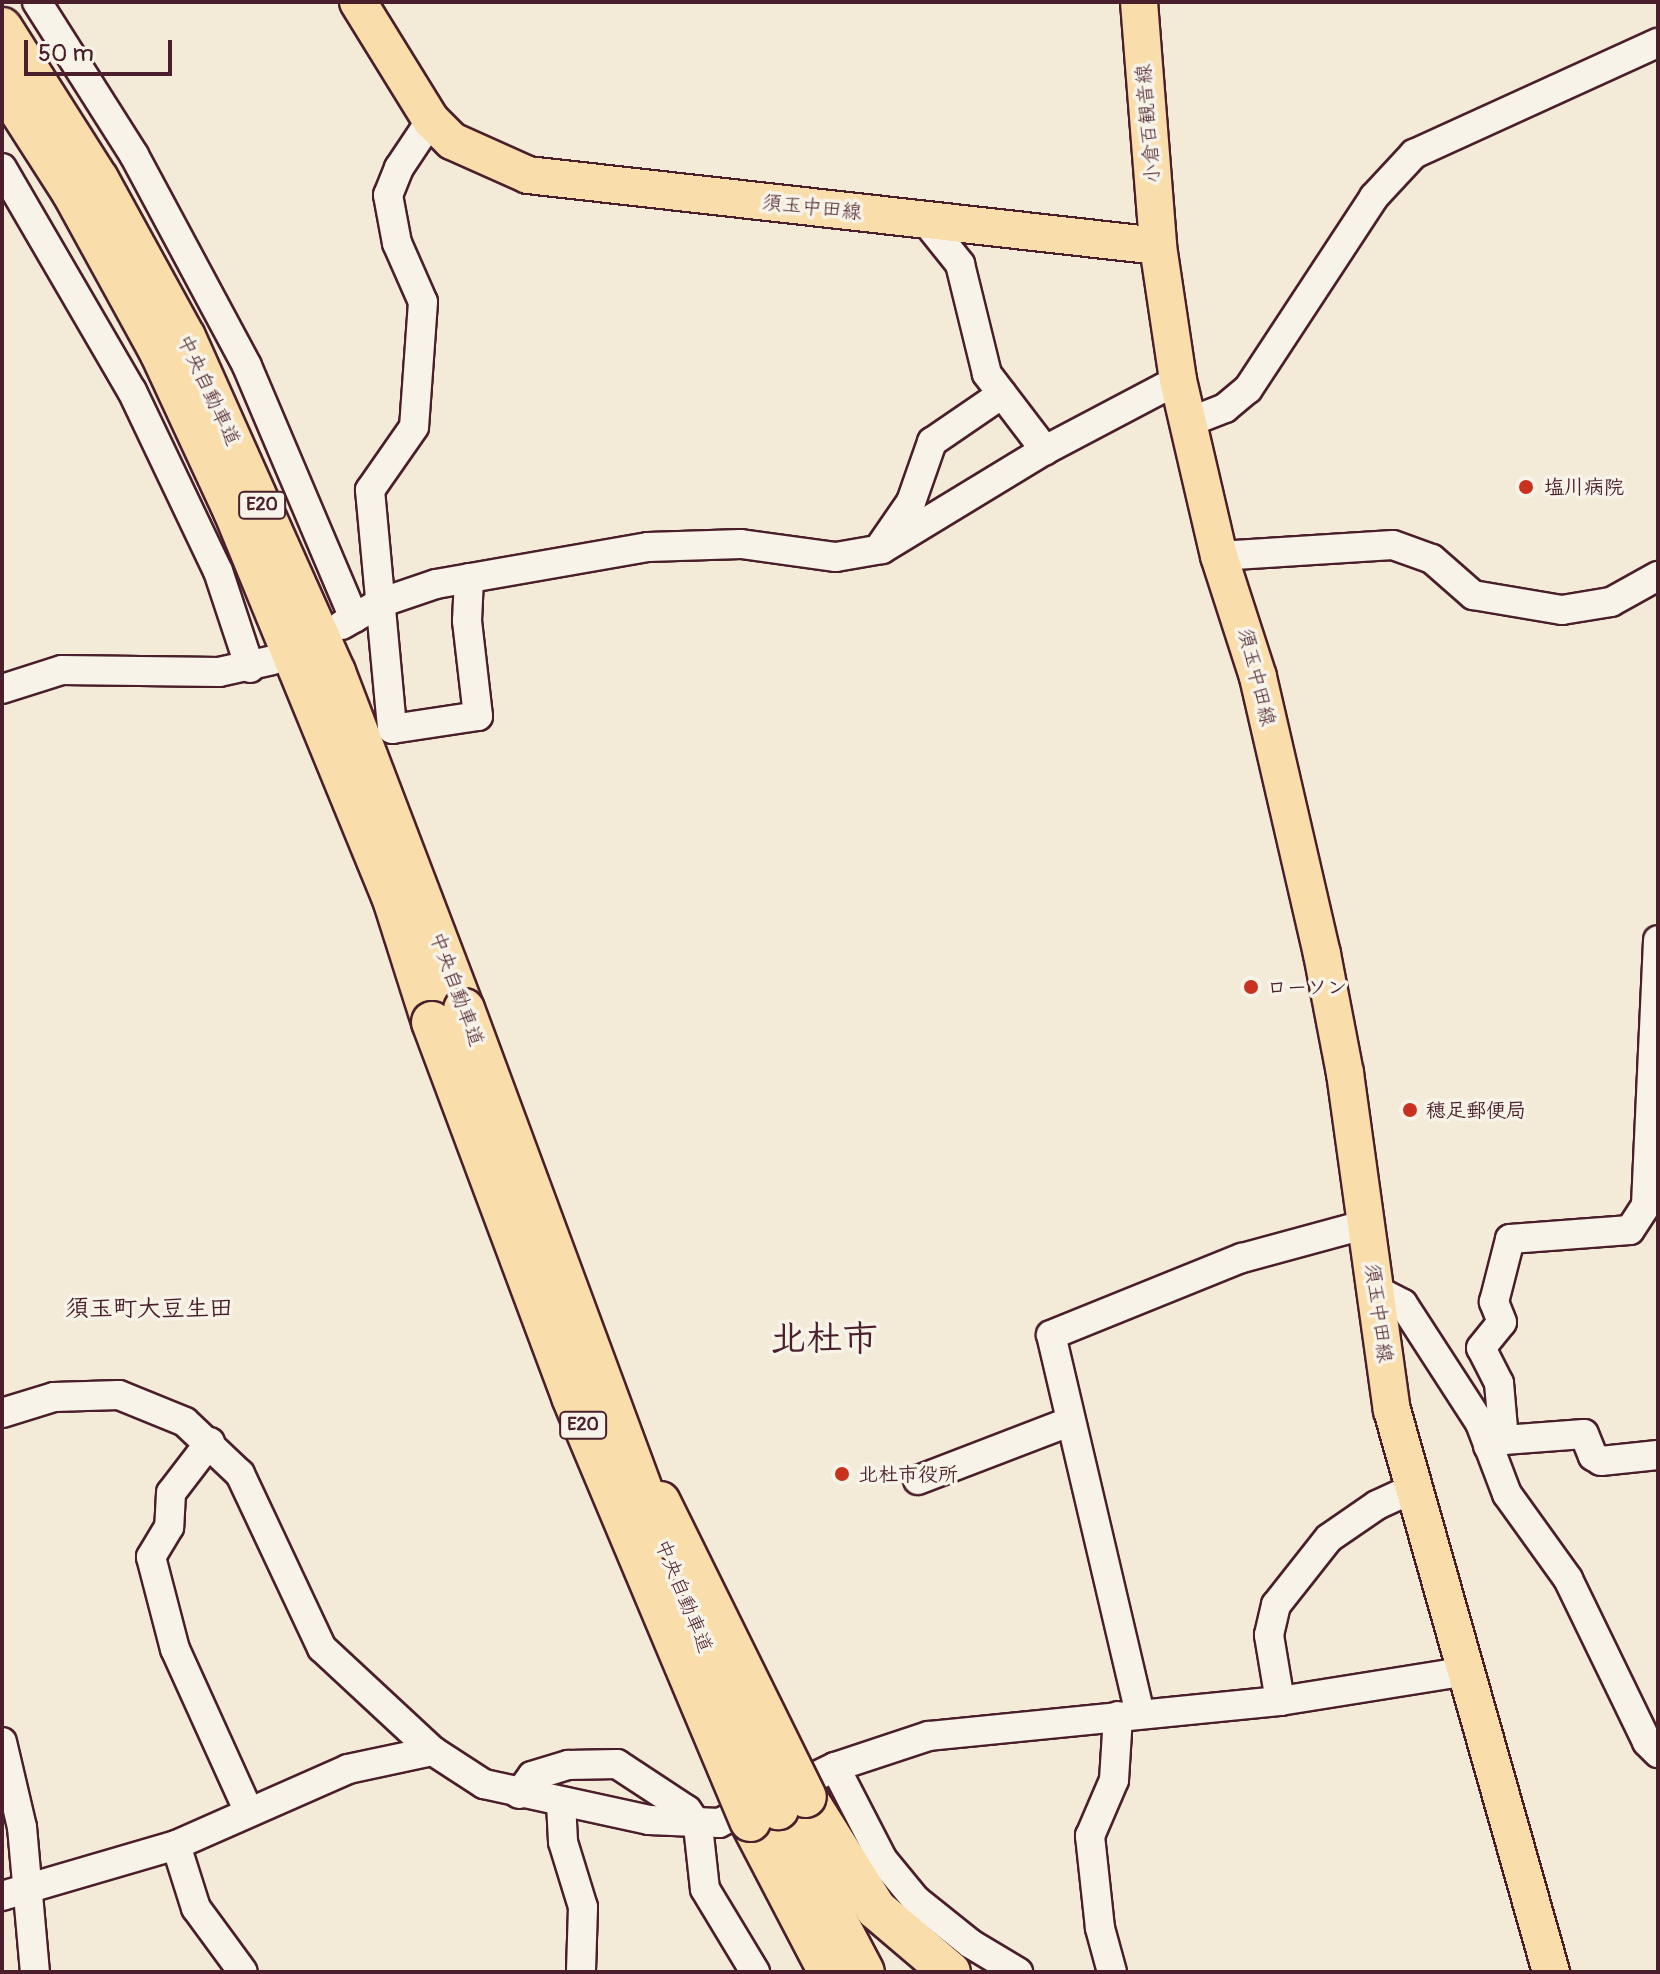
<!DOCTYPE html>
<meta charset="utf-8">
<style>
body{margin:0}
#map{position:relative;width:1660px;height:1974px;overflow:hidden;background:#f3ead8;font-family:Pangolin,"Klee One",sans-serif}
div>[style]{position:absolute}
.roads{filter:drop-shadow(2px 0 #4a1f2b) drop-shadow(-2px 0 #4a1f2b) drop-shadow(0 2px #4a1f2b) drop-shadow(0 -2px #4a1f2b)}
.minor>*{height:28px;margin:-14px;padding:0 14px;transform-origin:14px;border-radius:14px;background:#f7f3e8}
.major>*{height:36px;margin:-18px;padding:0 18px;transform-origin:18px;border-radius:18px;background:#f9deab}
.highway>*{height:40px;margin:-20px;padding:0 20px;transform-origin:20px;border-radius:20px;background:#f9deab}
.bridges{filter:drop-shadow(2px 0 #4a1f2b) drop-shadow(-2px 0 #4a1f2b) drop-shadow(0 2px #4a1f2b) drop-shadow(0 -2px #4a1f2b)}
.highway-bridge>*{height:40px;margin:-20px;padding:0 20px;transform-origin:20px;border-radius:20px;background:#f9deab}
.dots>*{width:22px;height:22px;translate:-50% -50%;box-sizing:border-box;border:4px solid #f7f3e8;border-radius:50%}
span{translate:-50% -50%;white-space:nowrap;text-align:center;line-height:1.15;-webkit-text-stroke:7px #f7f3e8;paint-order:stroke}
.shield-label span{padding:2px 6px;background:#f7f3e8;border:2px solid;border-radius:6px;-webkit-text-stroke-width:0}
.shield-label{font-size:18px;color:#4a1f2b;font-weight:700}
.street-label{font-size:20px;color:#4a1f2b}
.poi-label{font-size:20px;color:#4a1f2b;font-weight:700}
.left{translate:0 -50%;text-align:left}
.quarter-label{font-size:24px;color:#4a1f2b;font-weight:700}
.town-label{font-size:36px;color:#4a1f2b;font-weight:700}
.frame{position:absolute;inset:0;border:4px solid #4a1f2b;pointer-events:none}
.scale{position:absolute;left:24px;top:40px;width:148px;height:36px;box-sizing:border-box;border:4px solid #4a1f2b;border-top:0;padding-left:10px;font-size:24px;line-height:28px;white-space:nowrap;color:#4a1f2b;-webkit-text-stroke:6px #f7f3e8;paint-order:stroke}
</style>
<div id="map">
<div class="roads">
<div class="minor">
<i style="left:37px;top:2px;width:181px;rotate:57.6deg"></i>
<i style="left:134px;top:155px;width:239px;rotate:61.8deg"></i>
<i style="left:247px;top:366px;width:274px;rotate:67deg"></i>
<i style="left:431px;top:120px;width:58px;rotate:123.7deg"></i>
<i style="left:399px;top:168px;width:29px;rotate:112deg"></i>
<i style="left:388px;top:195px;width:49px;rotate:79.4deg"></i>
<i style="left:397px;top:243px;width:64px;rotate:66.2deg"></i>
<i style="left:423px;top:302px;width:125px;rotate:94.1deg"></i>
<i style="left:414px;top:427px;width:77px;rotate:124.9deg"></i>
<i style="left:370px;top:490px;width:240px;rotate:84.7deg"></i>
<i style="left:392px;top:729px;width:87px;rotate:-8.6deg"></i>
<i style="left:478px;top:716px;width:96px;rotate:-96.6deg"></i>
<i style="left:467px;top:621px;width:43px;rotate:-87.3deg"></i>
<i style="left:2px;top:168px;width:258px;rotate:59.8deg"></i>
<i style="left:132px;top:391px;width:199px;rotate:64.5deg"></i>
<i style="left:218px;top:571px;width:102px;rotate:71.7deg"></i>
<i style="left:924px;top:219px;width:58px;rotate:51.3deg"></i>
<i style="left:960px;top:264px;width:113px;rotate:76.2deg"></i>
<i style="left:987px;top:374px;width:96px;rotate:52.7deg"></i>
<i style="left:1187px;top:423px;width:41px;rotate:-21.5deg"></i>
<i style="left:1225px;top:408px;width:30px;rotate:-40deg"></i>
<i style="left:1248px;top:389px;width:230px;rotate:-56.7deg"></i>
<i style="left:1374px;top:197px;width:59px;rotate:-47.1deg"></i>
<i style="left:1414px;top:154px;width:268px;rotate:-24.5deg"></i>
<i style="left:882px;top:544px;width:51px;rotate:-55.4deg"></i>
<i style="left:911px;top:502px;width:64px;rotate:-70.7deg"></i>
<i style="left:932px;top:442px;width:85px;rotate:-34.4deg"></i>
<i style="left:1219px;top:556px;width:174px;rotate:-3.6deg"></i>
<i style="left:1393px;top:545px;width:41px;rotate:19.7deg"></i>
<i style="left:1432px;top:559px;width:55px;rotate:41.3deg"></i>
<i style="left:1473px;top:595px;width:90px;rotate:9.6deg"></i>
<i style="left:1562px;top:610px;width:50px;rotate:-9.3deg"></i>
<i style="left:1611px;top:602px;width:54px;rotate:-29deg"></i>
<i style="left:342px;top:625px;width:44px;rotate:-30.1deg"></i>
<i style="left:380px;top:603px;width:59px;rotate:-18.7deg"></i>
<i style="left:436px;top:584px;width:215px;rotate:-9.9deg"></i>
<i style="left:648px;top:547px;width:93px;rotate:-1.8deg"></i>
<i style="left:741px;top:544px;width:96px;rotate:7.8deg"></i>
<i style="left:836px;top:557px;width:47px;rotate:-9.9deg"></i>
<i style="left:882px;top:549px;width:191px;rotate:-31.3deg"></i>
<i style="left:1045px;top:450px;width:150px;rotate:-27.8deg"></i>
<i style="left:2px;top:689px;width:63px;rotate:-17.6deg"></i>
<i style="left:62px;top:670px;width:157px;rotate:0.7deg"></i>
<i style="left:219px;top:672px;width:55px;rotate:-12.5deg"></i>
<i style="left:1376px;top:1290px;width:30px;rotate:27deg"></i>
<i style="left:1403px;top:1304px;width:142px;rotate:57.1deg"></i>
<i style="left:1480px;top:1423px;width:76px;rotate:69.2deg"></i>
<i style="left:1507px;top:1494px;width:105px;rotate:54.3deg"></i>
<i style="left:1568px;top:1579px;width:181px;rotate:64.1deg"></i>
<i style="left:1647px;top:1742px;width:16px;rotate:45deg"></i>
<i style="left:2px;top:1413px;width:54px;rotate:-17.1deg"></i>
<i style="left:54px;top:1397px;width:65px;rotate:-1.8deg"></i>
<i style="left:119px;top:1395px;width:71px;rotate:22.2deg"></i>
<i style="left:185px;top:1422px;width:76px;rotate:43.4deg"></i>
<i style="left:240px;top:1474px;width:192px;rotate:64.8deg"></i>
<i style="left:322px;top:1648px;width:151px;rotate:42.9deg"></i>
<i style="left:433px;top:1751px;width:61px;rotate:32.9deg"></i>
<i style="left:484px;top:1784px;width:169px;rotate:12.3deg"></i>
<i style="left:649px;top:1820px;width:70px;rotate:2.5deg"></i>
<i style="left:719px;top:1823px;width:129px;rotate:-25.8deg"></i>
<i style="left:835px;top:1767px;width:99px;rotate:-18.3deg"></i>
<i style="left:929px;top:1736px;width:353px;rotate:-5.7deg"></i>
<i style="left:1280px;top:1701px;width:190px;rotate:-9.1deg"></i>
<i style="left:1504px;top:1440px;width:80px;rotate:-4.3deg"></i>
<i style="left:1584px;top:1434px;width:24px;rotate:68deg"></i>
<i style="left:1593px;top:1456px;width:9px;rotate:32deg"></i>
<i style="left:1601px;top:1461px;width:57px;rotate:-6deg"></i>
<i style="left:210px;top:1442px;width:64px;rotate:127.4deg"></i>
<i style="left:171px;top:1493px;width:34px;rotate:93deg"></i>
<i style="left:169px;top:1527px;width:35px;rotate:121deg"></i>
<i style="left:151px;top:1557px;width:95px;rotate:75.4deg"></i>
<i style="left:175px;top:1649px;width:177px;rotate:65.6deg"></i>
<i style="left:1488px;top:1446px;width:17px;rotate:-21deg"></i>
<i style="left:1504px;top:1440px;width:57px;rotate:-95deg"></i>
<i style="left:1499px;top:1383px;width:39px;rotate:-117deg"></i>
<i style="left:1481px;top:1348px;width:33px;rotate:-51deg"></i>
<i style="left:1502px;top:1322px;width:22px;rotate:-112deg"></i>
<i style="left:1494px;top:1302px;width:65px;rotate:-75.7deg"></i>
<i style="left:1510px;top:1239px;width:120px;rotate:-4.3deg"></i>
<i style="left:1630px;top:1230px;width:30px;rotate:-57deg"></i>
<i style="left:1646px;top:1205px;width:265px;rotate:-87.4deg"></i>
<i style="left:918px;top:1480px;width:162px;rotate:-21deg"></i>
<i style="left:1280px;top:1701px;width:67px;rotate:-99.5deg"></i>
<i style="left:1269px;top:1635px;width:31px;rotate:-77deg"></i>
<i style="left:1276px;top:1605px;width:85px;rotate:-51.7deg"></i>
<i style="left:1329px;top:1538px;width:58px;rotate:-34.5deg"></i>
<i style="left:1377px;top:1505px;width:43px;rotate:-24.8deg"></i>
<i style="left:1140px;top:1714px;width:389px;rotate:-103.2deg"></i>
<i style="left:1051px;top:1335px;width:206px;rotate:-22deg"></i>
<i style="left:1242px;top:1258px;width:130px;rotate:-15.2deg"></i>
<i style="left:2px;top:1742px;width:87px;rotate:76.8deg"></i>
<i style="left:22px;top:1827px;width:146px;rotate:84.9deg"></i>
<i style="left:835px;top:1767px;width:105px;rotate:62.7deg"></i>
<i style="left:883px;top:1860px;width:52px;rotate:50.5deg"></i>
<i style="left:916px;top:1900px;width:70px;rotate:38.7deg"></i>
<i style="left:971px;top:1944px;width:55px;rotate:30.8deg"></i>
<i style="left:519px;top:1794px;width:22px;rotate:-54deg"></i>
<i style="left:532px;top:1776px;width:38px;rotate:-17deg"></i>
<i style="left:568px;top:1765px;width:49px;rotate:-1.2deg"></i>
<i style="left:617px;top:1764px;width:84px;rotate:33.3deg"></i>
<i style="left:687px;top:1810px;width:19px;rotate:55deg"></i>
<i style="left:698px;top:1826px;width:63px;rotate:83.7deg"></i>
<i style="left:705px;top:1889px;width:97px;rotate:58.9deg"></i>
<i style="left:561px;top:1803px;width:39px;rotate:87deg"></i>
<i style="left:563px;top:1842px;width:68px;rotate:72.9deg"></i>
<i style="left:583px;top:1907px;width:65px;rotate:91.8deg"></i>
<i style="left:176px;top:1845px;width:66px;rotate:72.4deg"></i>
<i style="left:196px;top:1908px;width:79px;rotate:53.7deg"></i>
<i style="left:2px;top:1896px;width:181px;rotate:-16.3deg"></i>
<i style="left:176px;top:1845px;width:188px;rotate:-23.8deg"></i>
<i style="left:348px;top:1769px;width:87px;rotate:-12deg"></i>
<i style="left:1112px;top:1972px;width:46px;rotate:-105.3deg"></i>
<i style="left:1100px;top:1928px;width:93px;rotate:-96.2deg"></i>
<i style="left:1090px;top:1836px;width:61px;rotate:-66.8deg"></i>
<i style="left:1114px;top:1780px;width:64px;rotate:-86.4deg"></i>
</div>
<div class="major">
<i style="left:358px;top:2px;width:139px;rotate:58.3deg"></i>
<i style="left:431px;top:120px;width:30px;rotate:45deg"></i>
<i style="left:452px;top:141px;width:83px;rotate:24.1deg"></i>
<i style="left:528px;top:175px;width:634px;rotate:6.43deg"></i>
<i style="left:1139px;top:2px;width:245px;rotate:85.5deg"></i>
<i style="left:1158px;top:246px;width:135px;rotate:81.5deg"></i>
<i style="left:1178px;top:380px;width:181px;rotate:76.9deg"></i>
<i style="left:1219px;top:556px;width:127px;rotate:72.1deg"></i>
<i style="left:1258px;top:677px;width:284px;rotate:77deg"></i>
<i style="left:1322px;top:954px;width:121px;rotate:79.1deg"></i>
<i style="left:1345px;top:1073px;width:340px;rotate:82.1deg"></i>
<i style="left:1392px;top:1410px;width:584px;rotate:74.2deg"></i>
</div>
<div class="highway">
<i style="left:2px;top:28px;width:179px;rotate:57.6deg"></i>
<i style="left:98px;top:179px;width:180px;rotate:61.2deg"></i>
<i style="left:185px;top:337px;width:367px;rotate:65.9deg"></i>
<i style="left:335px;top:672px;width:361px;rotate:69.1deg"></i>
<i style="left:2px;top:83px;width:130px;rotate:57.3deg"></i>
<i style="left:72px;top:192px;width:183px;rotate:61.2deg"></i>
<i style="left:160px;top:352px;width:173px;rotate:65.1deg"></i>
<i style="left:233px;top:509px;width:422px;rotate:67.7deg"></i>
<i style="left:393px;top:899px;width:129px;rotate:72.4deg"></i>
<i style="left:806px;top:1797px;width:132px;rotate:58deg"></i>
<i style="left:876px;top:1909px;width:97px;rotate:40.4deg"></i>
<i style="left:778px;top:1809px;width:184px;rotate:62.2deg"></i>
<i style="left:750px;top:1821px;width:170px;rotate:62.4deg"></i>
</div>
</div>
<div class="bridges">
<div class="highway-bridge">
<i style="left:464px;top:1009px;width:564px;rotate:69.67deg"></i>
<i style="left:432px;top:1022px;width:400px;rotate:69.5deg"></i>
<i style="left:572px;top:1397px;width:460px;rotate:67.2deg"></i>
<i style="left:660px;top:1502px;width:329px;rotate:63.7deg"></i>
<i style="left:711px;top:1664px;width:160px;rotate:65.2deg"></i>
</div>
</div>
<div class="dots">
<i style="left:1526px;top:487px;background:#c8321e"></i>
<i style="left:1251px;top:987px;background:#c8321e"></i>
<i style="left:1410px;top:1110px;background:#c8321e"></i>
<i style="left:842px;top:1474px;background:#c8321e"></i>
</div>
<div class="shield-label">
<span style="left:262px;top:505px">E20</span>
<span style="left:583px;top:1425px">E20</span>
</div>
<div class="street-label">
<span style="left:1148px;top:124px;rotate:-95deg">小倉百観音線</span>
<span style="left:812px;top:207px;rotate:6deg">須玉中田線</span>
<span style="left:209px;top:390px;rotate:65deg">中央自動車道</span>
<span style="left:1257px;top:677px;rotate:76deg">須玉中田線</span>
<span style="left:457px;top:989px;rotate:70deg">中央自動車道</span>
<span style="left:1379px;top:1313px;rotate:82deg">須玉中田線</span>
<span style="left:684px;top:1596px;rotate:68deg">中央自動車道</span>
</div>
<div class="poi-label">
<span class="left" style="left:1544px;top:487px">塩川病院</span>
<span class="left" style="left:1267px;top:987px">ローソン</span>
<span class="left" style="left:1426px;top:1110px">穂足郵便局</span>
<span class="left" style="left:858px;top:1474px">北杜市役所</span>
</div>
<div class="quarter-label">
<span style="left:149px;top:1309px">須玉町大豆生田</span>
</div>
<div class="town-label">
<span style="left:824px;top:1339px">北杜市</span>
</div>
<div class="frame"></div>
<div class="scale">50 m</div>
</div>
